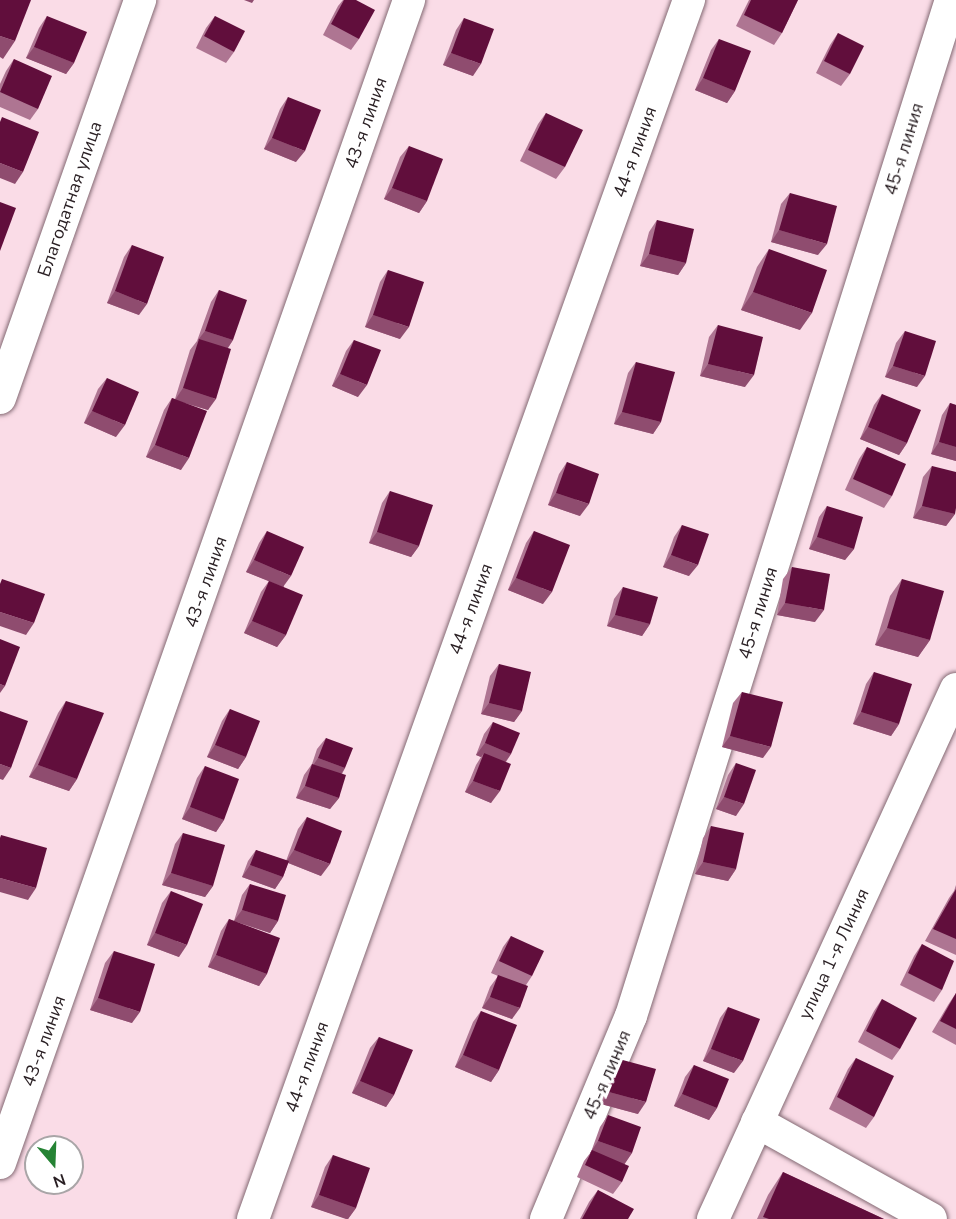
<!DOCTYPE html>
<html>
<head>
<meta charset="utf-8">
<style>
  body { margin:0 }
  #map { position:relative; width:956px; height:1219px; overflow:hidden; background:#fadce7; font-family:"Nunito Sans",sans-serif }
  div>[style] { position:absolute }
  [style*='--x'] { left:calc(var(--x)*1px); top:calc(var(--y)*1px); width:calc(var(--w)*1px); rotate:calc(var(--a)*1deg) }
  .roads { filter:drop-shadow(0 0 2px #836973) drop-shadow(0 0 2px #836973) }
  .minor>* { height:32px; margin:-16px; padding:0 16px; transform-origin:16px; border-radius:16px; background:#fff }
  .wall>* { inset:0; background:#ae7592 }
  .shaded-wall>* { inset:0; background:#8f4c6f }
  .building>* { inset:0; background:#610e3c }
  span { translate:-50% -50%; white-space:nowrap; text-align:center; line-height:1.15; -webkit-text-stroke:6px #fff; paint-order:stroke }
  .street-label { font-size:18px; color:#291f23 }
  .north { position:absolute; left:24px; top:1135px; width:60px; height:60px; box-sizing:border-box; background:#fff; border:2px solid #a9a5a7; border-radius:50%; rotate:161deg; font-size:16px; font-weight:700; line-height:24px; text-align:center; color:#291f23 }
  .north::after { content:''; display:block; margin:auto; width:21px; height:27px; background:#258334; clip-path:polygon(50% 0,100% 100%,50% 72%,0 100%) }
</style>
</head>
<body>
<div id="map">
  <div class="roads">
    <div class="minor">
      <div style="--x:0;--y:398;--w:422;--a:-70.6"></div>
      <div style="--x:757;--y:1122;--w:199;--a:29.1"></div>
      <div style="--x:0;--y:1163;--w:1233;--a:-70.62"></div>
      <div style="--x:253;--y:1219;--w:1295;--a:-70.32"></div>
      <div style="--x:546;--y:1219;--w:220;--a:-67.3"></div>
      <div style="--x:631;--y:1016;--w:1065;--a:-72.52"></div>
      <div style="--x:713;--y:1219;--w:583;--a:-65.37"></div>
    </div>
  </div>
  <div class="wall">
    <div style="clip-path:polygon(343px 0,356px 0,359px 39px,351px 50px,323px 35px,338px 6px)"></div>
    <div style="clip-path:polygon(749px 0,798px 0,782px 33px,774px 45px,736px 26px)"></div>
    <div style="clip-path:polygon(47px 16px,74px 63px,66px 74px,26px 58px,39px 28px)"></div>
    <div style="clip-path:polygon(215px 16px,234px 52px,226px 63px,196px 48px,206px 28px)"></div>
    <div style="clip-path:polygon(464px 18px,473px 76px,443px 65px,456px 30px)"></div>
    <div style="clip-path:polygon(838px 33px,850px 74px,841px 86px,816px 73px,830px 45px)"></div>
    <div style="clip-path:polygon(719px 39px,735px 91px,727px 103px,695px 90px,711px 50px)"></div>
    <div style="clip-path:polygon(14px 59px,38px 109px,30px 120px,0 107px,0 84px,6px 71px)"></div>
    <div style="clip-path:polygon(288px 97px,296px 162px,264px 149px,280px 109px)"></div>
    <div style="clip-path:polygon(546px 113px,565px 167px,556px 179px,520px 161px,538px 124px)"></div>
    <div style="clip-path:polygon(409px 146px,427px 201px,419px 213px,384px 199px,400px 157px)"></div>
    <div style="clip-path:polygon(790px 193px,818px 255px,771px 242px,781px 204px)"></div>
    <div style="clip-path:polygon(657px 220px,686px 263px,678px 275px,640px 266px,649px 232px)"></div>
    <div style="clip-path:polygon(132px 245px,139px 315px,107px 303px,124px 257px)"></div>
    <div style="clip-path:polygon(769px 249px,800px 330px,741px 310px,757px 267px)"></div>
    <div style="clip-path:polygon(388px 270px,400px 339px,365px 327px,380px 282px)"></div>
    <div style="clip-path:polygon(219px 290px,233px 340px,228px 348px,208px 410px,185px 403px,181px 470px,146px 457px,164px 410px,172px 398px,175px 399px,190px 350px,197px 341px,211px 302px)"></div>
    <div style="clip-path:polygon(718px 325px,745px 387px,700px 376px,709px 337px)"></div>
    <div style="clip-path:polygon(905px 331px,917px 387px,885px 377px,896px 343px)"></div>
    <div style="clip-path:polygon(354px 340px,358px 397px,332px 386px,346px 351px)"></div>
    <div style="clip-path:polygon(636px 362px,661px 422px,653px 434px,614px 424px,628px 373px)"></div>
    <div style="clip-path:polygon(107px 378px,116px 437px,84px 423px,98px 389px)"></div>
    <div style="clip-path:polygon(882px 394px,907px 443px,899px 455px,860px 439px,874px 405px)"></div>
    <div style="clip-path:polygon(950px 403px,956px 405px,956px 461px,931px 454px,942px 415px)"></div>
    <div style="clip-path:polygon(867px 447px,892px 496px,884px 508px,845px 490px,859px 459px)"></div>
    <div style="clip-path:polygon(567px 462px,580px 516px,548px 505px,559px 474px)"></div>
    <div style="clip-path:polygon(932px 466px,955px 514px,946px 526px,913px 518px,923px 477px)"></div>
    <div style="clip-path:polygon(390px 491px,419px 546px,411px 557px,369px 543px,382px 503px)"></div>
    <div style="clip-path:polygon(827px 506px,854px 549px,845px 560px,809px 549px,819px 517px)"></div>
    <div style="clip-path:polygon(682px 525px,689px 576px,663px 567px,674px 537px)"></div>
    <div style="clip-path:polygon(267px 531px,284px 587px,286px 635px,277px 647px,244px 633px,261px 592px,269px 581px,246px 572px,259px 543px)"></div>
    <div style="clip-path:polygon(534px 531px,543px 604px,508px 590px,526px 543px)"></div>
    <div style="clip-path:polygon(792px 567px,815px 622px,777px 615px,783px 579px)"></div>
    <div style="clip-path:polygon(902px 579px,930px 640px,918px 657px,875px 645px,890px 596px)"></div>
    <div style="clip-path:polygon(623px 587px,650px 624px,642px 636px,607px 626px,614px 599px)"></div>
    <div style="clip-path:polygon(499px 664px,522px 711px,514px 722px,481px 714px,490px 676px)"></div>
    <div style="clip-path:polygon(874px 672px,899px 724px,891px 736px,853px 724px,866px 684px)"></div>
    <div style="clip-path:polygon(742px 692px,763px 758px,722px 747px,733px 703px)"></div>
    <div style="clip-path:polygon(66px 701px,77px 779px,69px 791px,29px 777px,58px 713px)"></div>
    <div style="clip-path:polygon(230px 709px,246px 757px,238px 769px,207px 757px,222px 721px)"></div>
    <div style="clip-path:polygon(493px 722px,511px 754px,506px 762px,491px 803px,465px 792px,476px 765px,481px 757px,476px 755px,484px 734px)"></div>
    <div style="clip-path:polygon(326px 738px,345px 768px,342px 774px,339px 798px,330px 809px,296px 798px,304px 775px,312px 764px,317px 749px)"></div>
    <div style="clip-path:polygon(736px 763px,736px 816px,716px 809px,728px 775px)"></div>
    <div style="clip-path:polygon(205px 766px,224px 820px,216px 832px,182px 819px,197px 778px)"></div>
    <div style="clip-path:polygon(307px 817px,321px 876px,288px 863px,283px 877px,275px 889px,242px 877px,248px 861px,256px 850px,286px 861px,298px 829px)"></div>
    <div style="clip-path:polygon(711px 826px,736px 869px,728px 881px,695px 874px,703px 838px)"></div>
    <div style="clip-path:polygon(183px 833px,213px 886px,205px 897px,162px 885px,175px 844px)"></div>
    <div style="clip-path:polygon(250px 884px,278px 921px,270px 933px,237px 922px,267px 974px,259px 986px,208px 967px,221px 931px,229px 919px,234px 921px,242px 895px)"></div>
    <div style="clip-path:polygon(956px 885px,956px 955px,925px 941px,949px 898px,954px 891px)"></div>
    <div style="clip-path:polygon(171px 891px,179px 957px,147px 945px,162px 903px)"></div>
    <div style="clip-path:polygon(511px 936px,532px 976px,526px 985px,512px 1019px,482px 1008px,490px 987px,498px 976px,491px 973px,503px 947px)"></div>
    <div style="clip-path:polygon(922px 944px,942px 990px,934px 1002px,900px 985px,914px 956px)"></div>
    <div style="clip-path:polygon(114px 951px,132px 1023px,90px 1010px,105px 963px)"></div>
    <div style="clip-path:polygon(956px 993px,956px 1045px,932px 1032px,948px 1005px)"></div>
    <div style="clip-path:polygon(882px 999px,900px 1049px,892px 1060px,858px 1042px,874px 1011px)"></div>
    <div style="clip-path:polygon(728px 1007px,734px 1073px,703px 1061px,720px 1018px)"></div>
    <div style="clip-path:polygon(481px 1011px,499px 1070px,491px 1082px,455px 1067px,473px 1022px)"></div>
    <div style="clip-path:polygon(379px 1037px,394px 1095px,386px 1107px,352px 1093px,370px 1048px)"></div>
    <div style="clip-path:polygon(856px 1058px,874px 1117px,866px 1128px,829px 1109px,848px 1069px)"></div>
    <div style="clip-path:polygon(619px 1059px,638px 1114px,601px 1104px,611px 1071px)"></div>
    <div style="clip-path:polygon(694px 1065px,717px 1108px,709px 1120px,674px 1106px,685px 1077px)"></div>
    <div style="clip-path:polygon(608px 1115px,632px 1153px,624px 1164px,622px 1182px,613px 1194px,577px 1177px,584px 1161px,591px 1152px,600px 1127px)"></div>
    <div style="clip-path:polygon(333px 1155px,356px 1208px,348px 1219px,311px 1207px,325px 1167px)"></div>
    <div style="clip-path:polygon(783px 1172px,884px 1219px,757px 1219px,768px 1195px)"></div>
    <div style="clip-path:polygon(598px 1190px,628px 1219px,580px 1219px,589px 1202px)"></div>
  </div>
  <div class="shaded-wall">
    <div style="clip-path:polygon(244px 0,254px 0,252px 3px)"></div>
    <div style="clip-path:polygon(0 36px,15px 41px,3px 59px,0 57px)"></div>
    <div style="clip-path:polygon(34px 47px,74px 63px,66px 74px,26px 58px)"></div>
    <div style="clip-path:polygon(451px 53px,481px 64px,473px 76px,443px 65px)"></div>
    <div style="clip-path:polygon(703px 78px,735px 91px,727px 103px,695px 90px)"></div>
    <div style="clip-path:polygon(272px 138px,305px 151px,296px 162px,264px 149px)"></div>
    <div style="clip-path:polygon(0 163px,23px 172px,15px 184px,0 178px)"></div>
    <div style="clip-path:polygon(392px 188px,427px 201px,419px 213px,384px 199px)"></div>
    <div style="clip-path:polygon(779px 230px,827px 244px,818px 255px,771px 242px)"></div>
    <div style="clip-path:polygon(649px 254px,686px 263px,678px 275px,640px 266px)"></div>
    <div style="clip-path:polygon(115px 291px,147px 304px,139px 315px,107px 303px)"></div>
    <div style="clip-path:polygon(753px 292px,812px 313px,800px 330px,741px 310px)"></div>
    <div style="clip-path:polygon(373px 315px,409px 327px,400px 339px,365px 327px)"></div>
    <div style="clip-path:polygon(205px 331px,233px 340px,225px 352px,198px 340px)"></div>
    <div style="clip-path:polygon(708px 364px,754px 375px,745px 387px,700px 376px)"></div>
    <div style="clip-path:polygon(893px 366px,925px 376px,917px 387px,885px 377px)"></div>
    <div style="clip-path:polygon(340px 374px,367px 385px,358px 397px,332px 386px)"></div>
    <div style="clip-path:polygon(183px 388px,216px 399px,208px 410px,175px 400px)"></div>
    <div style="clip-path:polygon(92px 411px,125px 425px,116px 437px,84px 423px)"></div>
    <div style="clip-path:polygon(622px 412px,661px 422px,653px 434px,614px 424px)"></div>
    <div style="clip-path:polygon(868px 427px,907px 443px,899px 455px,860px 439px)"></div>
    <div style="clip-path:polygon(939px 442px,956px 447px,956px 461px,931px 454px)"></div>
    <div style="clip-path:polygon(155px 445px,189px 458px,181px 470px,146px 457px)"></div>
    <div style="clip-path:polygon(556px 493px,589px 504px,580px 516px,548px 505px)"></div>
    <div style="clip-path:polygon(922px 506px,955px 514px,946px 526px,913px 518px)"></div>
    <div style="clip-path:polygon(377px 532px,419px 546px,411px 557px,369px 543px)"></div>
    <div style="clip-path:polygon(817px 537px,854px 549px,845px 560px,809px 549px)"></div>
    <div style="clip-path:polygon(671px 555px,698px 565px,689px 576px,663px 567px)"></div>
    <div style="clip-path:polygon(254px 560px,291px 576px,283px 587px,246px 572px)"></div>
    <div style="clip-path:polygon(516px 578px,552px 592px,543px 604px,508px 590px)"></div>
    <div style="clip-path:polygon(785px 603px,824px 610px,815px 622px,777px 615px)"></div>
    <div style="clip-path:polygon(0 612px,34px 623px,26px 635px,0 626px)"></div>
    <div style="clip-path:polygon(615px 615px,650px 624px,642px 636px,607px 626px)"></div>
    <div style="clip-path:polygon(252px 621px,286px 635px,277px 647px,244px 633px)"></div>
    <div style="clip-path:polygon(887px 628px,930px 640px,918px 657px,875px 645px)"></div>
    <div style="clip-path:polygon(0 684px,5px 686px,0 693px)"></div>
    <div style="clip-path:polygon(489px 703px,522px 711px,514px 722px,481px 714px)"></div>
    <div style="clip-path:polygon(861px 712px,899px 724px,891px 736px,853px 724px)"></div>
    <div style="clip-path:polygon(730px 736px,771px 747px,763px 758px,722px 747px)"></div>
    <div style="clip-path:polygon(485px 743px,511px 754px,503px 765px,484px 753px,481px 757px,476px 755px)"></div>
    <div style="clip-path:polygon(215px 745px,246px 757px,238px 769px,207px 757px)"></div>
    <div style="clip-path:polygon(318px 758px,345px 768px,337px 780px,310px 770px)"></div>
    <div style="clip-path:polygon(0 764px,11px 768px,3px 780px,0 779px)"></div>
    <div style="clip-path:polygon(38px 765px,77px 779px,69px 791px,29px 777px)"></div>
    <div style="clip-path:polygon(473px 781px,500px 791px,491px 803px,465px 792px)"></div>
    <div style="clip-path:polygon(305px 786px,339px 798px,330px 809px,296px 798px)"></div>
    <div style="clip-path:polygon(724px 797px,744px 804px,736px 816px,716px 809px)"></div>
    <div style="clip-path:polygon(190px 807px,224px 820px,216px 832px,182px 819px)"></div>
    <div style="clip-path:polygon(294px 850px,330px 864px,321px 876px,286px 862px)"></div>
    <div style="clip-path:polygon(703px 862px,736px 869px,728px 881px,695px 874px)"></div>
    <div style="clip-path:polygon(250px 865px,283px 877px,275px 889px,242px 877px)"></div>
    <div style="clip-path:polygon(171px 873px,213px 886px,205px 897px,162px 885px)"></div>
    <div style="clip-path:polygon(0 878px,36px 888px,28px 900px,0 892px)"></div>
    <div style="clip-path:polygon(242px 910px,278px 921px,270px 933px,234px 921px)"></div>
    <div style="clip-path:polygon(155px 933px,187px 945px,179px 957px,147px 945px)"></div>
    <div style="clip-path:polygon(216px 955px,267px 974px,259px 986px,208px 967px)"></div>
    <div style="clip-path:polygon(490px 997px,520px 1008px,512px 1019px,482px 1008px)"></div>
    <div style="clip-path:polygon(98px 998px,140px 1012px,132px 1023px,90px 1010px)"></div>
    <div style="clip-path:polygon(711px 1049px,743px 1061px,734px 1073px,703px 1061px)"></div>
    <div style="clip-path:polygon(463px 1055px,499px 1070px,491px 1082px,455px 1067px)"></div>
    <div style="clip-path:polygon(360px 1081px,394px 1095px,386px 1107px,352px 1093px)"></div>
    <div style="clip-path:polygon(609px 1092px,646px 1102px,638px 1114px,601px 1104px)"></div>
    <div style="clip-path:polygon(682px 1094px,717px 1108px,709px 1120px,674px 1106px)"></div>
    <div style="clip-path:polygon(598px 1141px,632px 1153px,624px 1165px,590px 1153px)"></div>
    <div style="clip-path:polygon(319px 1195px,356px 1208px,348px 1219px,346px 1219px,311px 1207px)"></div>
  </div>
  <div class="building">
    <div style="clip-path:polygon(0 0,31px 0,15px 41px,0 36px)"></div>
    <div style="clip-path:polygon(344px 0,356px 0,375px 10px,359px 39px,331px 24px)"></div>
    <div style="clip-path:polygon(751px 0,798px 0,782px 33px,744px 15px)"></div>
    <div style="clip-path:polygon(47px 16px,87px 32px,74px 63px,34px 47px)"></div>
    <div style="clip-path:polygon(215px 16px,245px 31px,234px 52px,204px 36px)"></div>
    <div style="clip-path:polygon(464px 18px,494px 29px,481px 64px,451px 53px)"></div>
    <div style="clip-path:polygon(838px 33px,864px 46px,850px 74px,824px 61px)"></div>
    <div style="clip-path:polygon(719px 39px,751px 51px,735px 91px,703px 78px)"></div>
    <div style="clip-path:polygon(14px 59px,52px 76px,38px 109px,0 92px)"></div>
    <div style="clip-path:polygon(288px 97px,321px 110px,305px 151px,272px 138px)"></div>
    <div style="clip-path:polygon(546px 113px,583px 130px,565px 167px,528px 150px)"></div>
    <div style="clip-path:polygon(2px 117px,39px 132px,23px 172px,0 163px,0 122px)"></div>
    <div style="clip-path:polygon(409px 146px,443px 159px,427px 201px,392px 188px)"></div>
    <div style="clip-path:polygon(790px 193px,837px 206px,827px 244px,779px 230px)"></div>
    <div style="clip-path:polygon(0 202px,16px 208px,0 251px)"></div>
    <div style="clip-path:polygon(657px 220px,694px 229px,686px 263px,649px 254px)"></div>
    <div style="clip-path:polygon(132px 245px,164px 257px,147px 304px,115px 291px)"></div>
    <div style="clip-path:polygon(769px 249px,827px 270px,812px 313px,753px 292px)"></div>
    <div style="clip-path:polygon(388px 270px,424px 282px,409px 327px,373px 315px)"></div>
    <div style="clip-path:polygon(219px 290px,247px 300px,233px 340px,205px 331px)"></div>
    <div style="clip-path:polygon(718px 325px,763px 337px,754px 375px,708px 364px)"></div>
    <div style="clip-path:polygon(905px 331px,936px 341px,925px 376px,893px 366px)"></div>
    <div style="clip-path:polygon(199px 339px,231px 349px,216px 399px,183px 388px)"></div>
    <div style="clip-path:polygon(354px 340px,381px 350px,367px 385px,340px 374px)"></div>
    <div style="clip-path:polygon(636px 362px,675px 372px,661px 422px,622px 412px)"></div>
    <div style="clip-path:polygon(107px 378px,139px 392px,125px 425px,92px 411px)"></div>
    <div style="clip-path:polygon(882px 394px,921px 410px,907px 443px,868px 427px)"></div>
    <div style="clip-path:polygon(172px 398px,207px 411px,189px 458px,155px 445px)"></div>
    <div style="clip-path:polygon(950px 403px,956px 405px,956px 447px,939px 442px)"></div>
    <div style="clip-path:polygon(867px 447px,906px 464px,892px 496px,853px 479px)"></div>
    <div style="clip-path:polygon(567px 462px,599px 474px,589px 504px,556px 493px)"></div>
    <div style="clip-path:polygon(932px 466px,956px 472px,956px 508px,955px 514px,922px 506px)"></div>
    <div style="clip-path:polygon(390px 491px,433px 505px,419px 546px,377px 532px)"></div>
    <div style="clip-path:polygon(827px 506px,863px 517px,854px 549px,817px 537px)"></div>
    <div style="clip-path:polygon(682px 525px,709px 534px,698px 565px,671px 555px)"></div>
    <div style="clip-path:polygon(267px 531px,304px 547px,291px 576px,254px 560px)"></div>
    <div style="clip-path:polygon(534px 531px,570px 545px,552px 592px,516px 578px)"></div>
    <div style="clip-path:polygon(792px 567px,830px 574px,824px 610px,785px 603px)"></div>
    <div style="clip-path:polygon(2px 579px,45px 594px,34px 623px,0 612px,0 584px)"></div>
    <div style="clip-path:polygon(902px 579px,944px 591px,930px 640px,887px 628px)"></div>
    <div style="clip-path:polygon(269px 581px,303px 595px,286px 635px,252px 621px)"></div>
    <div style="clip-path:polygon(623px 587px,658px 597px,650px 624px,615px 615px)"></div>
    <div style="clip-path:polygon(0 639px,20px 647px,5px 686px,0 684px)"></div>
    <div style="clip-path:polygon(499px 664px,531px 672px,522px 711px,489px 703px)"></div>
    <div style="clip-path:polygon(874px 672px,912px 684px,899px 724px,861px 712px)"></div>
    <div style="clip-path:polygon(742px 692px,783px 702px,771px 747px,730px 736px)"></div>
    <div style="clip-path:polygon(66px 701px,104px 713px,77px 779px,38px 765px)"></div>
    <div style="clip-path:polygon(230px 709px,260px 721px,246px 757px,215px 745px)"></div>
    <div style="clip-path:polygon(0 711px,28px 721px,11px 768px,0 764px)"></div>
    <div style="clip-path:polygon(493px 722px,520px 733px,511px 754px,485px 743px)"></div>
    <div style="clip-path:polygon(326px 738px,353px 748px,345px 768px,318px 758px)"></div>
    <div style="clip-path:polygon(484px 753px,511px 764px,500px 791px,473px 781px)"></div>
    <div style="clip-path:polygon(736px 763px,756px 770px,744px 804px,724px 797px)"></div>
    <div style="clip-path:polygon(312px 764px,346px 775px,339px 798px,305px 786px)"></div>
    <div style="clip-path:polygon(205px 766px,239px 779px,224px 820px,190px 807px)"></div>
    <div style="clip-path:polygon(307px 817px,342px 831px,330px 864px,294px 850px)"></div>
    <div style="clip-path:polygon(711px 826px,744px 833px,736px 869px,703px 862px)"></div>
    <div style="clip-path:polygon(183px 833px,225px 845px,213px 886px,171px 873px)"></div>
    <div style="clip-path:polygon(1px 835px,47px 848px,36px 888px,0 878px,0 838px)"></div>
    <div style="clip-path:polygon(256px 850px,289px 861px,283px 877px,250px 865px)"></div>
    <div style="clip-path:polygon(250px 884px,286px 895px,278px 921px,242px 910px)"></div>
    <div style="clip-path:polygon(956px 889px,956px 939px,933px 929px)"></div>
    <div style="clip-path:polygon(171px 891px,203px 904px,187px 945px,155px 933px)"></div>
    <div style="clip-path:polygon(229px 919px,280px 938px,267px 974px,216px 955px)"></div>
    <div style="clip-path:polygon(511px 936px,544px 951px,532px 976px,499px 961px)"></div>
    <div style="clip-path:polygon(922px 944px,954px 961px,942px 990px,908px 973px)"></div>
    <div style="clip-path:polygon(114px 951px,155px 964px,140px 1012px,98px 998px)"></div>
    <div style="clip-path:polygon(498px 975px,528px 986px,520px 1008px,490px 997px)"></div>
    <div style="clip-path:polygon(956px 993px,956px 1029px,940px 1021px)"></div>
    <div style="clip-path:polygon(882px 999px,917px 1018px,900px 1049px,866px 1031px)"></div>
    <div style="clip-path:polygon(728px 1007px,760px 1019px,743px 1061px,711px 1049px)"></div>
    <div style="clip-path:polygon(481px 1011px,517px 1025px,499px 1070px,463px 1055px)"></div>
    <div style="clip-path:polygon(379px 1037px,413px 1050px,394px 1095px,360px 1081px)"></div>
    <div style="clip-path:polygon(856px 1058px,894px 1076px,874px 1117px,837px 1097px)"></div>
    <div style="clip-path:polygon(619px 1059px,656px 1069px,646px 1102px,609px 1092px)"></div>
    <div style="clip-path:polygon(694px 1065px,729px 1079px,717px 1108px,682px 1094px)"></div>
    <div style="clip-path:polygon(608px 1115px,641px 1127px,632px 1153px,598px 1141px)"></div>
    <div style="clip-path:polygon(592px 1150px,629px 1166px,622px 1182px,585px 1165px)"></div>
    <div style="clip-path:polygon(333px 1155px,370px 1168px,356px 1208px,319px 1195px)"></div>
    <div style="clip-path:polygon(783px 1172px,884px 1219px,769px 1219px,763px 1217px)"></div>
    <div style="clip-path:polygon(598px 1190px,634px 1209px,628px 1219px,582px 1219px)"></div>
  </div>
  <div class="street-label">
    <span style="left:366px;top:123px;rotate:-71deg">43-я линия</span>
    <span style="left:904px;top:149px;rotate:-73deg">45-я линия</span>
    <span style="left:635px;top:152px;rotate:-70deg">44-я линия</span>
    <span style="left:70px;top:199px;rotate:-71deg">Благодатная улица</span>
    <span style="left:206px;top:582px;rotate:-71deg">43-я линия</span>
    <span style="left:471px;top:609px;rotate:-70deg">44-я линия</span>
    <span style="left:758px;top:613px;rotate:-73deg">45-я линия</span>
    <span style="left:834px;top:954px;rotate:-65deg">улица 1-я Линия</span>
    <span style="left:44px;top:1041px;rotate:-70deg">43-я линия</span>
    <span style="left:307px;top:1067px;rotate:-70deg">44-я линия</span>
    <span style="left:607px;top:1075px;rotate:-67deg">45-я линия</span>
  </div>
  <div class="north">N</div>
</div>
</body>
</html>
